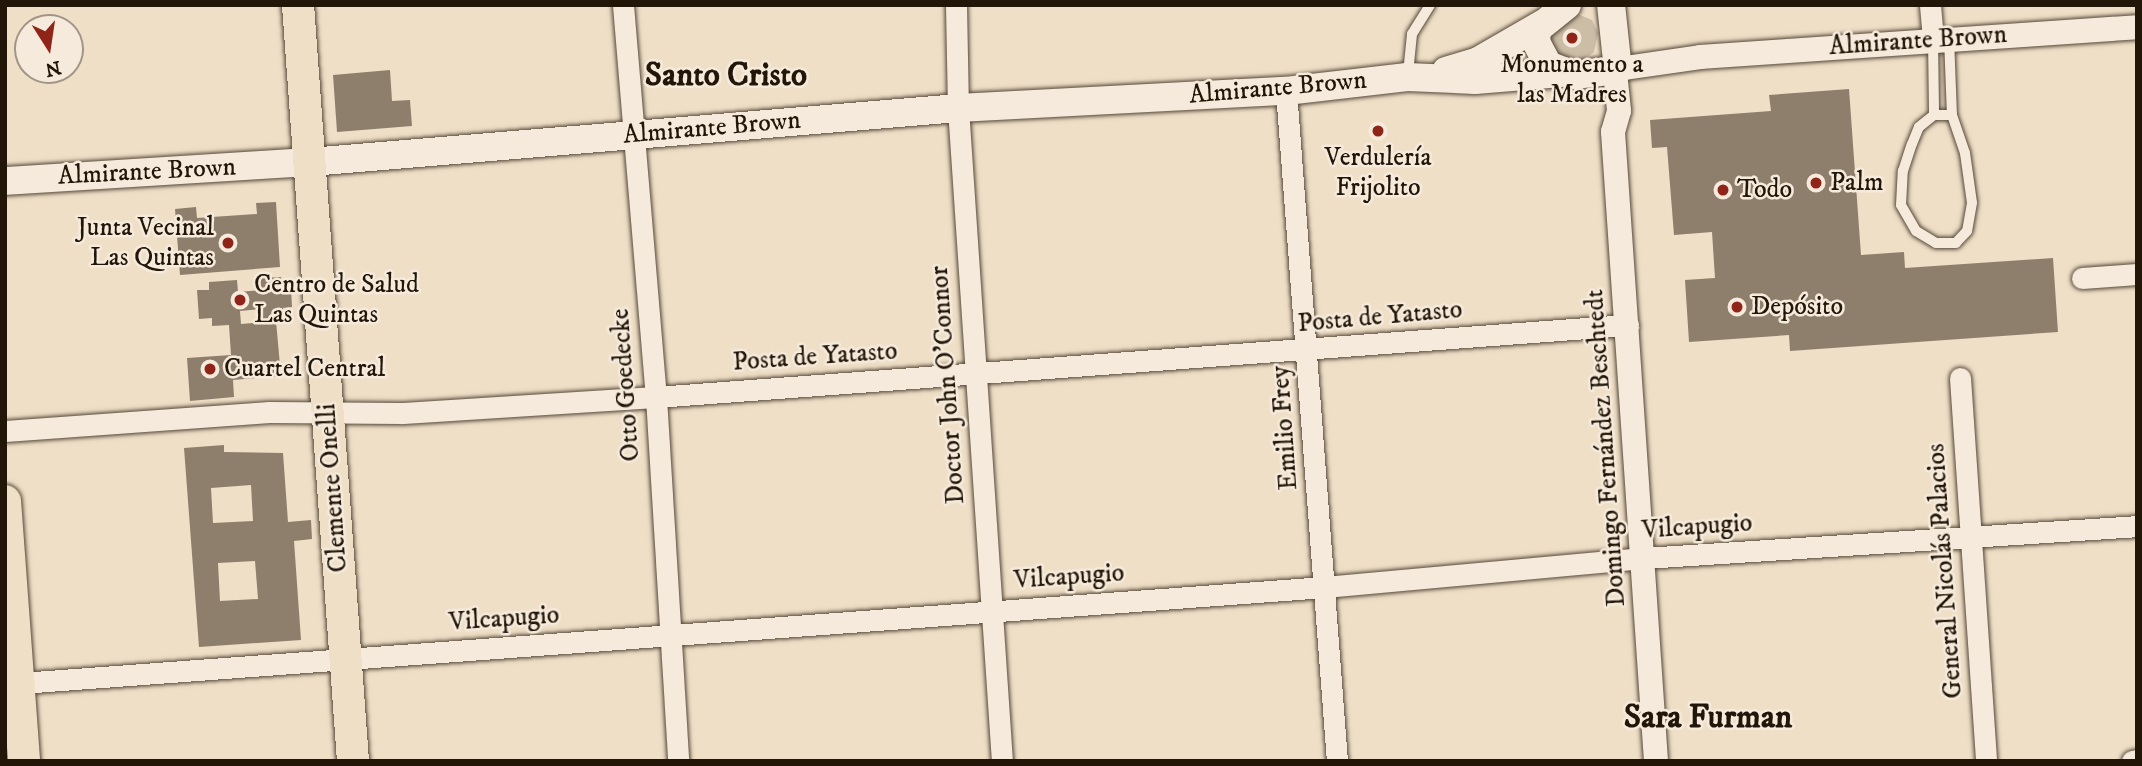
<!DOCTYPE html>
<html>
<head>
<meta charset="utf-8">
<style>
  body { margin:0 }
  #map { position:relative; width:2142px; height:766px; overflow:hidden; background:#efdfc7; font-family:"IM FELL DW Pica",serif }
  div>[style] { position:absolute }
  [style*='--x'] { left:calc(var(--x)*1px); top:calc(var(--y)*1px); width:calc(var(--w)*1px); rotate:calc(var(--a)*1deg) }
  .green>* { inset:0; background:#ccbda7 }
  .building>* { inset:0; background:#8d7f6c }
  .roads { filter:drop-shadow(0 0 2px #554838) drop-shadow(0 0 2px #554838) }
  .service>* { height:10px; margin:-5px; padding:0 5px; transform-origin:5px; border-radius:5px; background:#f5eadb }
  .minor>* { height:21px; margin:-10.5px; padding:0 10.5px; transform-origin:10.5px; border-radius:10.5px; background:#f5eadb }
  .tertiary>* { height:24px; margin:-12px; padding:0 12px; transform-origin:12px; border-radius:12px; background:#f5eadb }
  .secondary>* { height:28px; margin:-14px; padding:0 14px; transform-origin:14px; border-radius:14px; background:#f5eadb }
  .primary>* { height:32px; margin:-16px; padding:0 16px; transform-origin:16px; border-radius:16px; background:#efdfc7 }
  .dots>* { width:19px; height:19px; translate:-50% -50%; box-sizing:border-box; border:4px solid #f5eadb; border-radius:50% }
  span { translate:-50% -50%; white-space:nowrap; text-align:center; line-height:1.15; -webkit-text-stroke:5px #f5eadb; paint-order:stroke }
  .street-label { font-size:26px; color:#221609 }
  .poi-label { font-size:26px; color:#221609 }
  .left { translate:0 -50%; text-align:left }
  .right { translate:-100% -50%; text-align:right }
  .district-label { font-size:33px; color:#221609; font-weight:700 }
  .frame { position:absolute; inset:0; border:7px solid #221609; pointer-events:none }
  .north { position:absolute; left:14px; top:14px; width:70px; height:70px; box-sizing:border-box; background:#f5eadb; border:2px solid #a19587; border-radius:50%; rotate:168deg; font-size:19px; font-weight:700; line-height:28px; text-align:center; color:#221609 }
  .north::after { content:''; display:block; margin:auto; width:24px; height:32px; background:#8f2418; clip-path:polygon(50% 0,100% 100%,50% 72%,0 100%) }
</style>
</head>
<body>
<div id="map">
  <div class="green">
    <div style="clip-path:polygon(1575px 13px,1592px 20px,1598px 33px,1594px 52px,1580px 63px,1548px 50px,1550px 27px)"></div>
  </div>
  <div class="building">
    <div style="clip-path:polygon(390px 70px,392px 101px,410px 100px,412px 126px,337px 132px,333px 75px)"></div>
    <div style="clip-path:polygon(1849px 89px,1861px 255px,1904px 252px,1905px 268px,2053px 258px,2058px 332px,1790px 351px,1789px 335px,1689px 342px,1685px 280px,1715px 278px,1712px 232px,1674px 235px,1667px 147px,1652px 148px,1650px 120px,1771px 111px,1769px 95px)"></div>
    <div style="clip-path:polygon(276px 202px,280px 267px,180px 275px,175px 209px,196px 207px,197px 218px,257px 214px,256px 203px)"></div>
    <div style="clip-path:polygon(evenodd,281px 277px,282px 289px,291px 288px,292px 307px,283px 308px,284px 320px,276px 321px,281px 376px,233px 380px,234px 397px,190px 401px,187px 358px,231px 355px,229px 325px,212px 326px,212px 318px,199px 319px,197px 290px,209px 290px,209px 282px,237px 280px,238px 292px,261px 290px,260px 278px,281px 277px,263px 309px,263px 322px,241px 324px,240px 311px,263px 309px)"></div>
    <div style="clip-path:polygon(evenodd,224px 445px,224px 452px,283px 453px,288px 522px,311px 520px,312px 539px,294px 541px,301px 640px,199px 647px,184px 448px,224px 445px,251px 485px,253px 521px,213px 523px,211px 488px,251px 485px,224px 445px,255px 561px,258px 599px,220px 601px,218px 563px,255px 561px)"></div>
  </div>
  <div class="roads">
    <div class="service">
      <div style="--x:1949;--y:38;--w:77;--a:87.8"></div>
      <div style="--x:1933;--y:39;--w:76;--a:89.2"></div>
      <div style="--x:1408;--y:74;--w:40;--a:-84.3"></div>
      <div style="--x:1412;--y:34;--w:34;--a:-58"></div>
      <div style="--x:1934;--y:115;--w:18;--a:0"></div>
      <div style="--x:1952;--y:115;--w:40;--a:71.1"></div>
      <div style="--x:1965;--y:153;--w:50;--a:82"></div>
      <div style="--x:1972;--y:203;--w:28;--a:100"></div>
      <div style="--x:1967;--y:231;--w:16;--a:133"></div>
      <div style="--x:1956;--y:243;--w:20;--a:180"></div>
      <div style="--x:1936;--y:243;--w:23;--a:-149"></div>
      <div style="--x:1916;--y:231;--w:30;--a:-120"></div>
      <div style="--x:1901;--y:205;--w:34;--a:-87"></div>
      <div style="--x:1903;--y:171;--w:28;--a:-72"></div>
      <div style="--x:1912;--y:144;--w:18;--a:-68"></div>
      <div style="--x:1919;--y:127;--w:19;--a:-39"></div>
    </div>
    <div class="minor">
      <div style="--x:623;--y:5;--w:393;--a:85.2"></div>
      <div style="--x:656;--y:397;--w:365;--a:86.5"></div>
      <div style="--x:956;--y:5;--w:103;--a:88.9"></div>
      <div style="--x:958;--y:108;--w:654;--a:86.15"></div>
      <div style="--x:1930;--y:5;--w:34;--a:85"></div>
      <div style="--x:1286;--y:91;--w:672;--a:85.65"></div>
      <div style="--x:2082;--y:278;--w:55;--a:-4.2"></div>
      <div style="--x:1960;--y:378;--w:384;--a:86.1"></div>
      <div style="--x:5;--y:431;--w:265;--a:-4.1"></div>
      <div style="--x:269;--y:412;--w:133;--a:0.4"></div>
      <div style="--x:402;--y:413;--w:255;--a:-3.6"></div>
      <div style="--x:656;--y:397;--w:975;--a:-4.24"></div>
      <div style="--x:7;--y:684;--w:1321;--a:-4.21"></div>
      <div style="--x:1324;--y:587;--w:321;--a:-5.2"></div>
      <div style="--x:1644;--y:558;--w:494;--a:-3.7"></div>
      <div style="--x:2132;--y:761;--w:5;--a:-11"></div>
    </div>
    <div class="tertiary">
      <div style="--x:1618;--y:69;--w:83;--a:-8.3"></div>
      <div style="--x:1700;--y:57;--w:438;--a:-3.9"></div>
      <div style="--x:1615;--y:72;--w:39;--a:84"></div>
      <div style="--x:1619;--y:111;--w:22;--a:106"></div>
      <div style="--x:1613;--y:132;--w:630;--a:86.09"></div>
    </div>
    <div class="secondary">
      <div style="--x:1567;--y:5;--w:38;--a:141"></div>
      <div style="--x:1537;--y:29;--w:13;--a:94"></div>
      <div style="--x:1536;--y:42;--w:26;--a:62"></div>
      <div style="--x:1548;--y:65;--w:28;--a:21"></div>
      <div style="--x:1574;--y:75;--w:44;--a:-6.5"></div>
      <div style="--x:1618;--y:70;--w:65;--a:-96.1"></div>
      <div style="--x:1446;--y:71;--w:34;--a:-17"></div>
      <div style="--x:1478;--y:61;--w:74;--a:-30"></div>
      <div style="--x:5;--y:181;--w:306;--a:-3.6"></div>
      <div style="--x:310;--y:162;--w:650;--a:-4.76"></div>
      <div style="--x:958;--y:108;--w:328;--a:-3"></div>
      <div style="--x:1286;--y:91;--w:122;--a:-6.6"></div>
      <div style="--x:1407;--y:77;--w:68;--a:2.5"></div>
      <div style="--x:1475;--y:80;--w:86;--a:-4.7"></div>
    </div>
    <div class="primary">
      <div style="--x:298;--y:5;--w:758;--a:85.84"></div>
      <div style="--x:5;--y:501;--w:261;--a:85.8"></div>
    </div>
  </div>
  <div class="dots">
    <div style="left:1572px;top:38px;background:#8f2418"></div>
    <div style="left:1378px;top:131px;background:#8f2418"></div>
    <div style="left:1816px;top:183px;background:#8f2418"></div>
    <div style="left:1723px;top:190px;background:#8f2418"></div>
    <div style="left:228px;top:243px;background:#8f2418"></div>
    <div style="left:240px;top:300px;background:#8f2418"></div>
    <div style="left:1737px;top:307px;background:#8f2418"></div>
    <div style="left:210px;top:369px;background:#8f2418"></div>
  </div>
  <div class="street-label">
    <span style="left:1918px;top:41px;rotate:-4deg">Almirante Brown</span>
    <span style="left:1278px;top:88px;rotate:-5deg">Almirante Brown</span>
    <span style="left:712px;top:128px;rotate:-5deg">Almirante Brown</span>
    <span style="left:147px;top:172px;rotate:-3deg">Almirante Brown</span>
    <span style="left:1380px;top:317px;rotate:-5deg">Posta de Yatasto</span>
    <span style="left:815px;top:357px;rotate:-4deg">Posta de Yatasto</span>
    <span style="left:626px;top:385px;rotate:-94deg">Otto Goedecke</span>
    <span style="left:948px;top:385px;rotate:-94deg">Doctor John O'Connor</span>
    <span style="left:1285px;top:428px;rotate:-94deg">Emilio Frey</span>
    <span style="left:1606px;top:448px;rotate:-94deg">Domingo Fernández Beschtedt</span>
    <span style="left:333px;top:488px;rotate:-94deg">Clemente Onelli</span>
    <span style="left:1697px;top:527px;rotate:-4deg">Vilcapugio</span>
    <span style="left:1945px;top:571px;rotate:-94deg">General Nicolás Palacios</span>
    <span style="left:1069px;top:577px;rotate:-4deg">Vilcapugio</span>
    <span style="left:504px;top:619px;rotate:-4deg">Vilcapugio</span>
  </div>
  <div class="poi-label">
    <span style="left:1572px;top:80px">Monumento a<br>las Madres</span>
    <span style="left:1378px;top:173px">Verdulería<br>Frijolito</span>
    <span class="left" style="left:1830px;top:183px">Palm</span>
    <span class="left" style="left:1737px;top:190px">Todo</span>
    <span class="right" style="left:214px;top:243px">Junta Vecinal<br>Las Quintas</span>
    <span class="left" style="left:254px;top:300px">Centro de Salud<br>Las Quintas</span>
    <span class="left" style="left:1751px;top:307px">Depósito</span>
    <span class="left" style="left:224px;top:369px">Cuartel Central</span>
  </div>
  <div class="district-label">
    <span style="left:726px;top:76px">Santo Cristo</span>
    <span style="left:1708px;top:718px">Sara Furman</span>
  </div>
  <div class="frame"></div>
  <div class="north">N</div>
</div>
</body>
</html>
